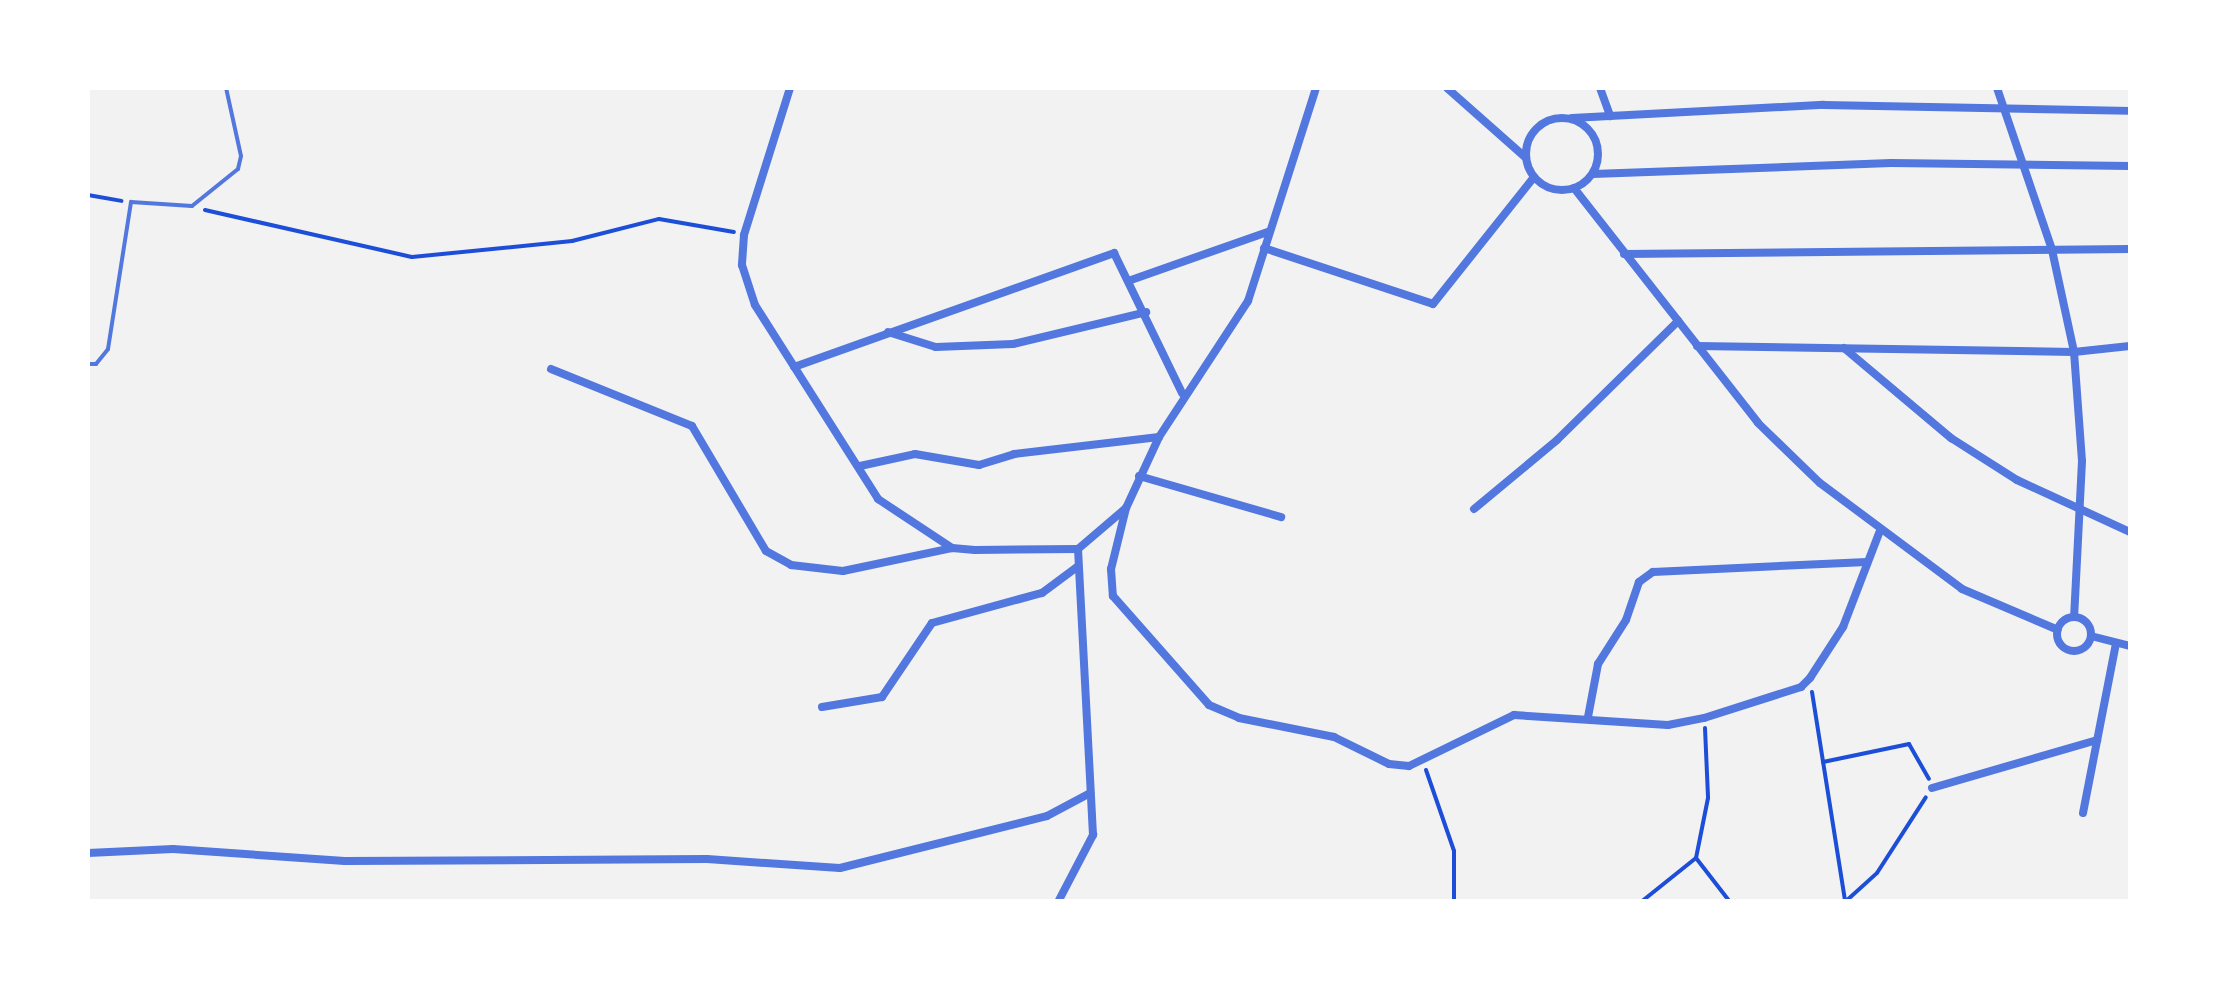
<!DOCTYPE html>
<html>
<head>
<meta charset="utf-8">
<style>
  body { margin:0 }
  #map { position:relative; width:2218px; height:989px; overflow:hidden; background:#f2f2f2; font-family:Rubik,sans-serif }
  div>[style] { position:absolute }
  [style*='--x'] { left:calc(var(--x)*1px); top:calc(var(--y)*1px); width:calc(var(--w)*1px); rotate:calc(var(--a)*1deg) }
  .path>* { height:4px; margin:-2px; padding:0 2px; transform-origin:2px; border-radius:2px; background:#1d4ed8 }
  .service>* { height:4px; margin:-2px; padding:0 2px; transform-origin:2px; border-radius:2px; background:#5277de }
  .minor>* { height:8px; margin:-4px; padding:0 4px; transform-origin:4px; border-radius:4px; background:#5277de }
  .minor>.ring { margin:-4px; padding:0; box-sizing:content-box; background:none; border:8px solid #5277de; border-radius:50% }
  span { translate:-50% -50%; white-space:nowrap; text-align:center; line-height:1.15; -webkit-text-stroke:8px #fff; paint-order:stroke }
  .frame { position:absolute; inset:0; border:90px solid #fff; pointer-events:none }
</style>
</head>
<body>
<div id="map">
  <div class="path">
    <div style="--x:88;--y:195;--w:34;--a:10"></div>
    <div style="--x:205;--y:210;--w:212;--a:12.8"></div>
    <div style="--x:412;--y:257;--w:161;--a:-5.7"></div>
    <div style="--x:572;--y:241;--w:90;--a:-14.2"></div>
    <div style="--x:659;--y:219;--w:76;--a:9.8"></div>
    <div style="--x:1812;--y:692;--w:211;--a:81"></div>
    <div style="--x:1705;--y:728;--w:70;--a:87.5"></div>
    <div style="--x:1708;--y:798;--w:61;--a:101.3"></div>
    <div style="--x:1696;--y:858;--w:56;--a:52.3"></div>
    <div style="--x:1823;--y:762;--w:88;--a:-11.8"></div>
    <div style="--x:1909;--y:744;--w:40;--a:60.3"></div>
    <div style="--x:1426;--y:770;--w:86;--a:70.9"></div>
    <div style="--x:1454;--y:851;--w:51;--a:90"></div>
    <div style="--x:1641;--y:902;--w:70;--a:-38.7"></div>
    <div style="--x:1845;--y:902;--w:43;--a:-42.2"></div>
    <div style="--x:1877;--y:873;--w:90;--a:-57.2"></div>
  </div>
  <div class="service">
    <div style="--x:88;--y:364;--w:8;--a:0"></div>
    <div style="--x:96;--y:364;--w:19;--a:-51"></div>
    <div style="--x:108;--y:349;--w:149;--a:-81.1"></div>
    <div style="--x:131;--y:202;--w:61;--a:3.8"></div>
    <div style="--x:192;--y:206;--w:59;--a:-38.8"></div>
    <div style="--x:238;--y:169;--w:13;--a:-77"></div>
    <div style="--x:241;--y:156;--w:70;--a:-102.4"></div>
  </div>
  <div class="minor">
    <div style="--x:790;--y:88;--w:154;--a:107.4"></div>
    <div style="--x:744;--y:235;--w:30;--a:94"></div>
    <div style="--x:742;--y:265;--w:42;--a:72"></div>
    <div style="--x:755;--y:305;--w:230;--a:57.6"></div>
    <div style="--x:878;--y:499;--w:89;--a:33.5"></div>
    <div style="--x:952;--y:548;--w:23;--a:5"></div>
    <div style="--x:975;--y:550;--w:103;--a:-0.6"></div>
    <div style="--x:1078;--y:549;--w:63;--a:-40.5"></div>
    <div style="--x:1316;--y:88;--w:224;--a:107.7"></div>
    <div style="--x:1248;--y:301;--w:163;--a:123.2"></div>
    <div style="--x:1159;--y:437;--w:78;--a:114.9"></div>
    <div style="--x:1126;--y:508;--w:63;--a:103.8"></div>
    <div style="--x:1111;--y:569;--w:27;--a:86"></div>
    <div style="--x:1113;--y:596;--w:145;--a:48.6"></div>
    <div style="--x:1209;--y:705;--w:33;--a:23"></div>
    <div style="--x:1239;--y:718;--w:97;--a:11.3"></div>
    <div style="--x:1334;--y:737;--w:61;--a:26.1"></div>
    <div style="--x:1389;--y:764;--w:20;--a:6"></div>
    <div style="--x:1409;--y:766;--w:117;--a:-25.9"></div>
    <div style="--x:1514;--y:715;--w:154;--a:3.7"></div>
    <div style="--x:1668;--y:725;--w:37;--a:-11"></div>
    <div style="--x:1704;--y:718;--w:102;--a:-17.7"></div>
    <div style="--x:1801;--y:687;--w:13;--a:-45"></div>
    <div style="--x:1810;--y:678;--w:61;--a:-57.1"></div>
    <div style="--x:1843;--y:627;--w:101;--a:-69"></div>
    <div style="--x:1447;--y:88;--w:104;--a:41.5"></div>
    <div style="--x:1600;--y:88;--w:30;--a:70"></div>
    <div style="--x:1997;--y:88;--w:171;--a:71.2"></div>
    <div style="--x:2052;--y:250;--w:104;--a:77.8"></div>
    <div style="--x:2074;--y:352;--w:109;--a:85.8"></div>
    <div style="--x:2082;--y:461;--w:156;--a:92.9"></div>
    <div class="ring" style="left:1526px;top:118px;width:64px;height:64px"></div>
    <div style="--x:1572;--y:118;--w:252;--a:-3"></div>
    <div style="--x:1824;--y:105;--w:306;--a:1.1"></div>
    <div style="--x:1593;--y:174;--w:298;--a:-2.1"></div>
    <div style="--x:1891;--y:163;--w:239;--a:0.7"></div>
    <div style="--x:1574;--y:188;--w:298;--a:51.9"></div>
    <div style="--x:1758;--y:423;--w:86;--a:44.1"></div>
    <div style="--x:1820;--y:483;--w:177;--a:36.7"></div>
    <div style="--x:1962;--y:589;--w:104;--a:23.1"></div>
    <div style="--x:1264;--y:248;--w:178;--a:18.3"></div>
    <div style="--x:1433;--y:304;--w:162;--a:-51.5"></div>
    <div style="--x:1624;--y:254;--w:506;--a:-0.57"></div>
    <div style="--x:1131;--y:280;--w:144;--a:-19.4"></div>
    <div style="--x:888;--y:332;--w:50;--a:17.4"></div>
    <div style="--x:936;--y:347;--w:77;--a:-2.2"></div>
    <div style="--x:1013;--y:344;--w:137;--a:-13.5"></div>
    <div style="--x:1697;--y:346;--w:377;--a:0.9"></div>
    <div style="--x:2074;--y:352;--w:56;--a:-6.1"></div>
    <div style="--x:1844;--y:348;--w:140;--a:40.1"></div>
    <div style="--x:1951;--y:438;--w:78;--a:32.5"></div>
    <div style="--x:2017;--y:480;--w:124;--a:24.7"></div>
    <div style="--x:794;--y:367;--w:340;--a:-19.6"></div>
    <div style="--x:1114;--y:253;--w:156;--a:64.1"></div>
    <div style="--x:551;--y:369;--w:152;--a:22"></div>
    <div style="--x:692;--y:426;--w:145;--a:59.4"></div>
    <div style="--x:766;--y:551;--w:29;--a:29"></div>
    <div style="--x:791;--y:565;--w:52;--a:6.6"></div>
    <div style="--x:843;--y:571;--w:111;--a:-11.9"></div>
    <div style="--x:860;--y:466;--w:56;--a:-12.3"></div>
    <div style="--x:915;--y:454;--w:65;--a:9.8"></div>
    <div style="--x:979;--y:465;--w:37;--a:-17"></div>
    <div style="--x:1014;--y:454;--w:146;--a:-6.7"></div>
    <div style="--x:1139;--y:476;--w:148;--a:16.1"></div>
    <div style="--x:1474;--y:509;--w:108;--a:-39.7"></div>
    <div style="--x:1557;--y:440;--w:170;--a:-44.5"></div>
    <div class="ring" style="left:2057px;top:617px;width:26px;height:26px"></div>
    <div style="--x:2091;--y:636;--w:40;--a:14.4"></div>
    <div style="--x:822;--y:707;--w:61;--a:-9.5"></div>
    <div style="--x:882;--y:697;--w:89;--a:-56"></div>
    <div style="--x:932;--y:623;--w:114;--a:-15.3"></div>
    <div style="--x:1042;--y:593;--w:44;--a:-36.6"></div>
    <div style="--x:1588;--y:717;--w:54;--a:-79.3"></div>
    <div style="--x:1598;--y:664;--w:52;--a:-57.5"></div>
    <div style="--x:1626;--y:620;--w:40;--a:-71.1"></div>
    <div style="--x:1639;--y:582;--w:17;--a:-36"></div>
    <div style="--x:1653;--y:572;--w:214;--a:-2.7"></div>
    <div style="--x:1932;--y:788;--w:172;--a:-16.2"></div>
    <div style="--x:2083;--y:813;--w:173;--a:-79"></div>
    <div style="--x:88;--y:853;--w:85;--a:-2.7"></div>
    <div style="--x:173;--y:849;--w:172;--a:4"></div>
    <div style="--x:345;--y:861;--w:362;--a:-0.3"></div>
    <div style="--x:707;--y:859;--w:133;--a:3.9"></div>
    <div style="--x:840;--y:868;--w:213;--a:-14.1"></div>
    <div style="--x:1047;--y:816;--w:49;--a:-28.1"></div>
    <div style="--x:1058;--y:902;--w:76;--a:-62.4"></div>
    <div style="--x:1093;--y:835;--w:286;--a:-93"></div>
  </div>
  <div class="frame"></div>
</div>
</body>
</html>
